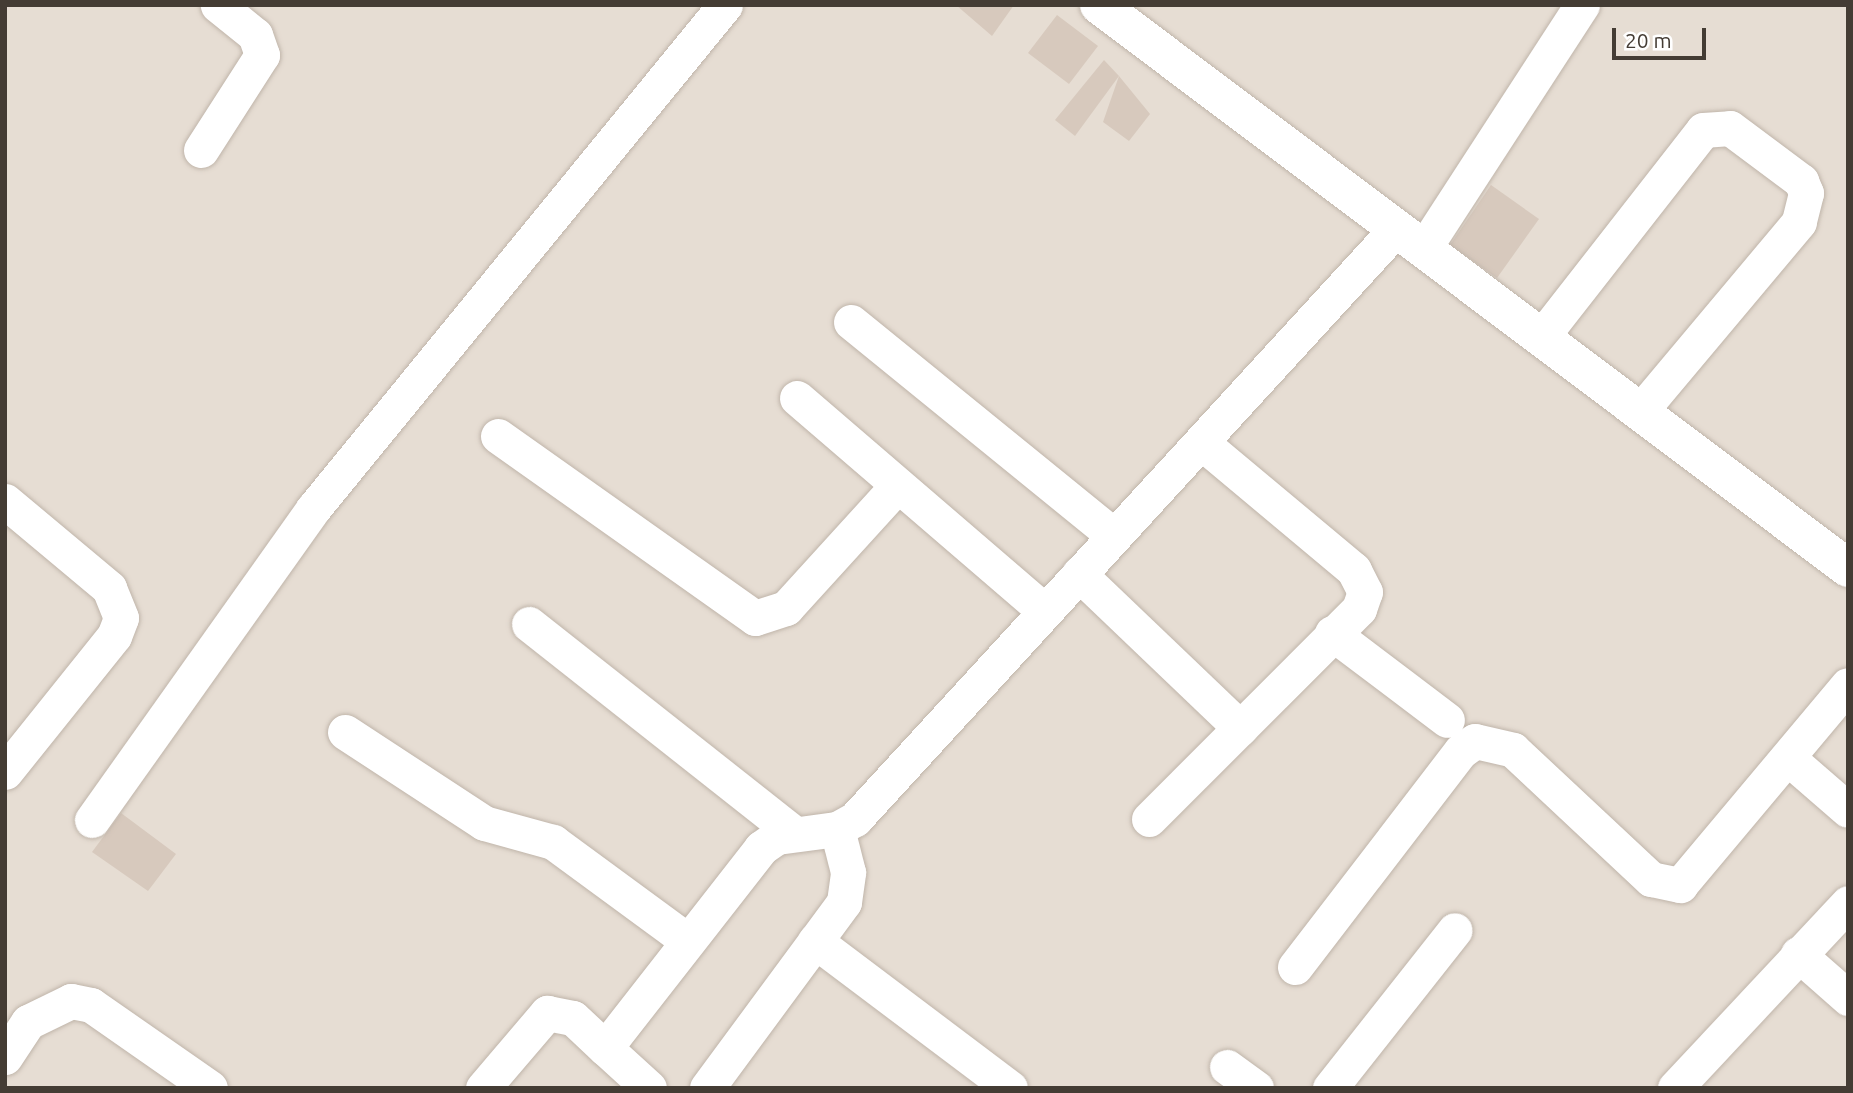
<!DOCTYPE html>
<html>
<head>
<meta charset="utf-8">
<style>
  body { margin:0 }
  #map { position:relative; width:1853px; height:1093px; overflow:hidden; background:#f2ece5; font-family:Ubuntu,sans-serif }
  div>[style] { position:absolute }
  [style*='--x'] { left:calc(var(--x)*1px); top:calc(var(--y)*1px); width:calc(var(--w)*1px); rotate:calc(var(--a)*1deg) }
  .residential>* { inset:0; background:#e6ddd3 }
  .building>* { inset:0; background:#d7c9bd }
  .roads { filter:drop-shadow(0 0 2px #c0b5aa) drop-shadow(0 0 2px #c0b5aa) }
  .minor>* { height:35px; margin:-17.5px; padding:0 17.5px; transform-origin:17.5px; border-radius:17.5px; background:#fff }
  .tertiary>* { height:38px; margin:-19px; padding:0 19px; transform-origin:19px; border-radius:19px; background:#fff }
  span { translate:-50% -50%; white-space:nowrap; text-align:center; line-height:1.15; -webkit-text-stroke:5px #fff; paint-order:stroke }
  .frame { position:absolute; inset:0; border:7px solid #443c34; pointer-events:none }
  .scale { position:absolute; left:1612px; top:28px; width:94px; height:32px; box-sizing:border-box; border:4px solid #443c34; border-top:0; padding-left:9px; font-size:21px; line-height:24px; white-space:nowrap; color:#443c34; -webkit-text-stroke:5px #fff; paint-order:stroke }
</style>
</head>
<body>
<div id="map">
  <div class="residential">
    <div style="clip-path:polygon(5px 5px,1848px 5px,1848px 1088px,5px 1088px)"></div>
  </div>
  <div class="building">
    <div style="clip-path:polygon(956px 5px,1014px 5px,992px 36px)"></div>
    <div style="clip-path:polygon(1057px 15px,1098px 46px,1069px 84px,1028px 53px)"></div>
    <div style="clip-path:polygon(1104px 60px,1119px 76px,1075px 136px,1055px 120px)"></div>
    <div style="clip-path:polygon(1119px 76px,1150px 114px,1129px 141px,1103px 122px)"></div>
    <div style="clip-path:polygon(1491px 185px,1539px 219px,1497px 278px,1450px 245px)"></div>
    <div style="clip-path:polygon(121px 813px,176px 854px,148px 891px,92px 852px)"></div>
  </div>
  <div class="roads">
    <div class="minor">
      <div style="--x:201;--y:150;--w:113;--a:-57.3"></div>
      <div style="--x:262;--y:55;--w:21;--a:-109"></div>
      <div style="--x:255;--y:35;--w:48;--a:-141"></div>
      <div style="--x:1424;--y:248;--w:290;--a:-57"></div>
      <div style="--x:851;--y:322;--w:339;--a:39.1"></div>
      <div style="--x:1543;--y:335;--w:260;--a:-52"></div>
      <div style="--x:1703;--y:130;--w:27;--a:-4"></div>
      <div style="--x:1730;--y:128;--w:89;--a:36.7"></div>
      <div style="--x:1801;--y:181;--w:13;--a:67"></div>
      <div style="--x:1806;--y:193;--w:30;--a:104"></div>
      <div style="--x:1799;--y:222;--w:246;--a:130"></div>
      <div style="--x:797;--y:398;--w:327;--a:40.7"></div>
      <div style="--x:498;--y:436;--w:315;--a:35.3"></div>
      <div style="--x:755;--y:618;--w:33;--a:-18"></div>
      <div style="--x:786;--y:608;--w:166;--a:-47.7"></div>
      <div style="--x:5;--y:501;--w:136;--a:39.9"></div>
      <div style="--x:109;--y:588;--w:32;--a:68"></div>
      <div style="--x:121;--y:618;--w:19;--a:111"></div>
      <div style="--x:114;--y:636;--w:174;--a:128.7"></div>
      <div style="--x:1079;--y:574;--w:223;--a:43.7"></div>
      <div style="--x:529;--y:624;--w:337;--a:38.3"></div>
      <div style="--x:1332;--y:633;--w:144;--a:37.1"></div>
      <div style="--x:345;--y:732;--w:166;--a:33.2"></div>
      <div style="--x:484;--y:823;--w:72;--a:15.4"></div>
      <div style="--x:553;--y:842;--w:167;--a:36.3"></div>
      <div style="--x:1788;--y:758;--w:79;--a:40.9"></div>
      <div style="--x:1149;--y:819;--w:297;--a:-45"></div>
      <div style="--x:1359;--y:609;--w:18;--a:-71"></div>
      <div style="--x:1365;--y:592;--w:25;--a:-117"></div>
      <div style="--x:1354;--y:570;--w:199;--a:-140.1"></div>
      <div style="--x:92;--y:820;--w:382;--a:-54.6"></div>
      <div style="--x:313;--y:509;--w:651;--a:-50.74"></div>
      <div style="--x:815;--y:941;--w:244;--a:37"></div>
      <div style="--x:1798;--y:954;--w:67;--a:41.3"></div>
      <div style="--x:1295;--y:967;--w:272;--a:-52.5"></div>
      <div style="--x:1461;--y:751;--w:17;--a:-36"></div>
      <div style="--x:1475;--y:741;--w:39;--a:13"></div>
      <div style="--x:1513;--y:750;--w:189;--a:43.1"></div>
      <div style="--x:1651;--y:879;--w:30;--a:12"></div>
      <div style="--x:1680;--y:885;--w:261;--a:-50"></div>
      <div style="--x:5;--y:1057;--w:42;--a:-56.7"></div>
      <div style="--x:28;--y:1022;--w:48;--a:-26"></div>
      <div style="--x:71;--y:1001;--w:20;--a:11"></div>
      <div style="--x:91;--y:1005;--w:145;--a:34.9"></div>
      <div style="--x:1227;--y:1067;--w:36;--a:36"></div>
      <div style="--x:483;--y:1088;--w:99;--a:-49.5"></div>
      <div style="--x:547;--y:1013;--w:26;--a:11"></div>
      <div style="--x:573;--y:1018;--w:44;--a:43.2"></div>
      <div style="--x:649;--y:1088;--w:59;--a:-137.7"></div>
      <div style="--x:605;--y:1048;--w:254;--a:-52"></div>
      <div style="--x:761;--y:848;--w:19;--a:-35"></div>
      <div style="--x:777;--y:837;--w:61;--a:-7.6"></div>
      <div style="--x:837;--y:829;--w:21;--a:-29"></div>
      <div style="--x:855;--y:819;--w:802;--a:-47.48"></div>
      <div style="--x:707;--y:1088;--w:231;--a:-53.6"></div>
      <div style="--x:844;--y:902;--w:30;--a:-82"></div>
      <div style="--x:848;--y:872;--w:44;--a:-104.3"></div>
      <div style="--x:1330;--y:1088;--w:201;--a:-51.7"></div>
      <div style="--x:1675;--y:1088;--w:253;--a:-46.9"></div>
    </div>
    <div class="tertiary">
      <div style="--x:1099;--y:5;--w:937;--a:36.93"></div>
    </div>
  </div>
  <div class="frame"></div>
  <div class="scale">20 m</div>
</div>
</body>
</html>
